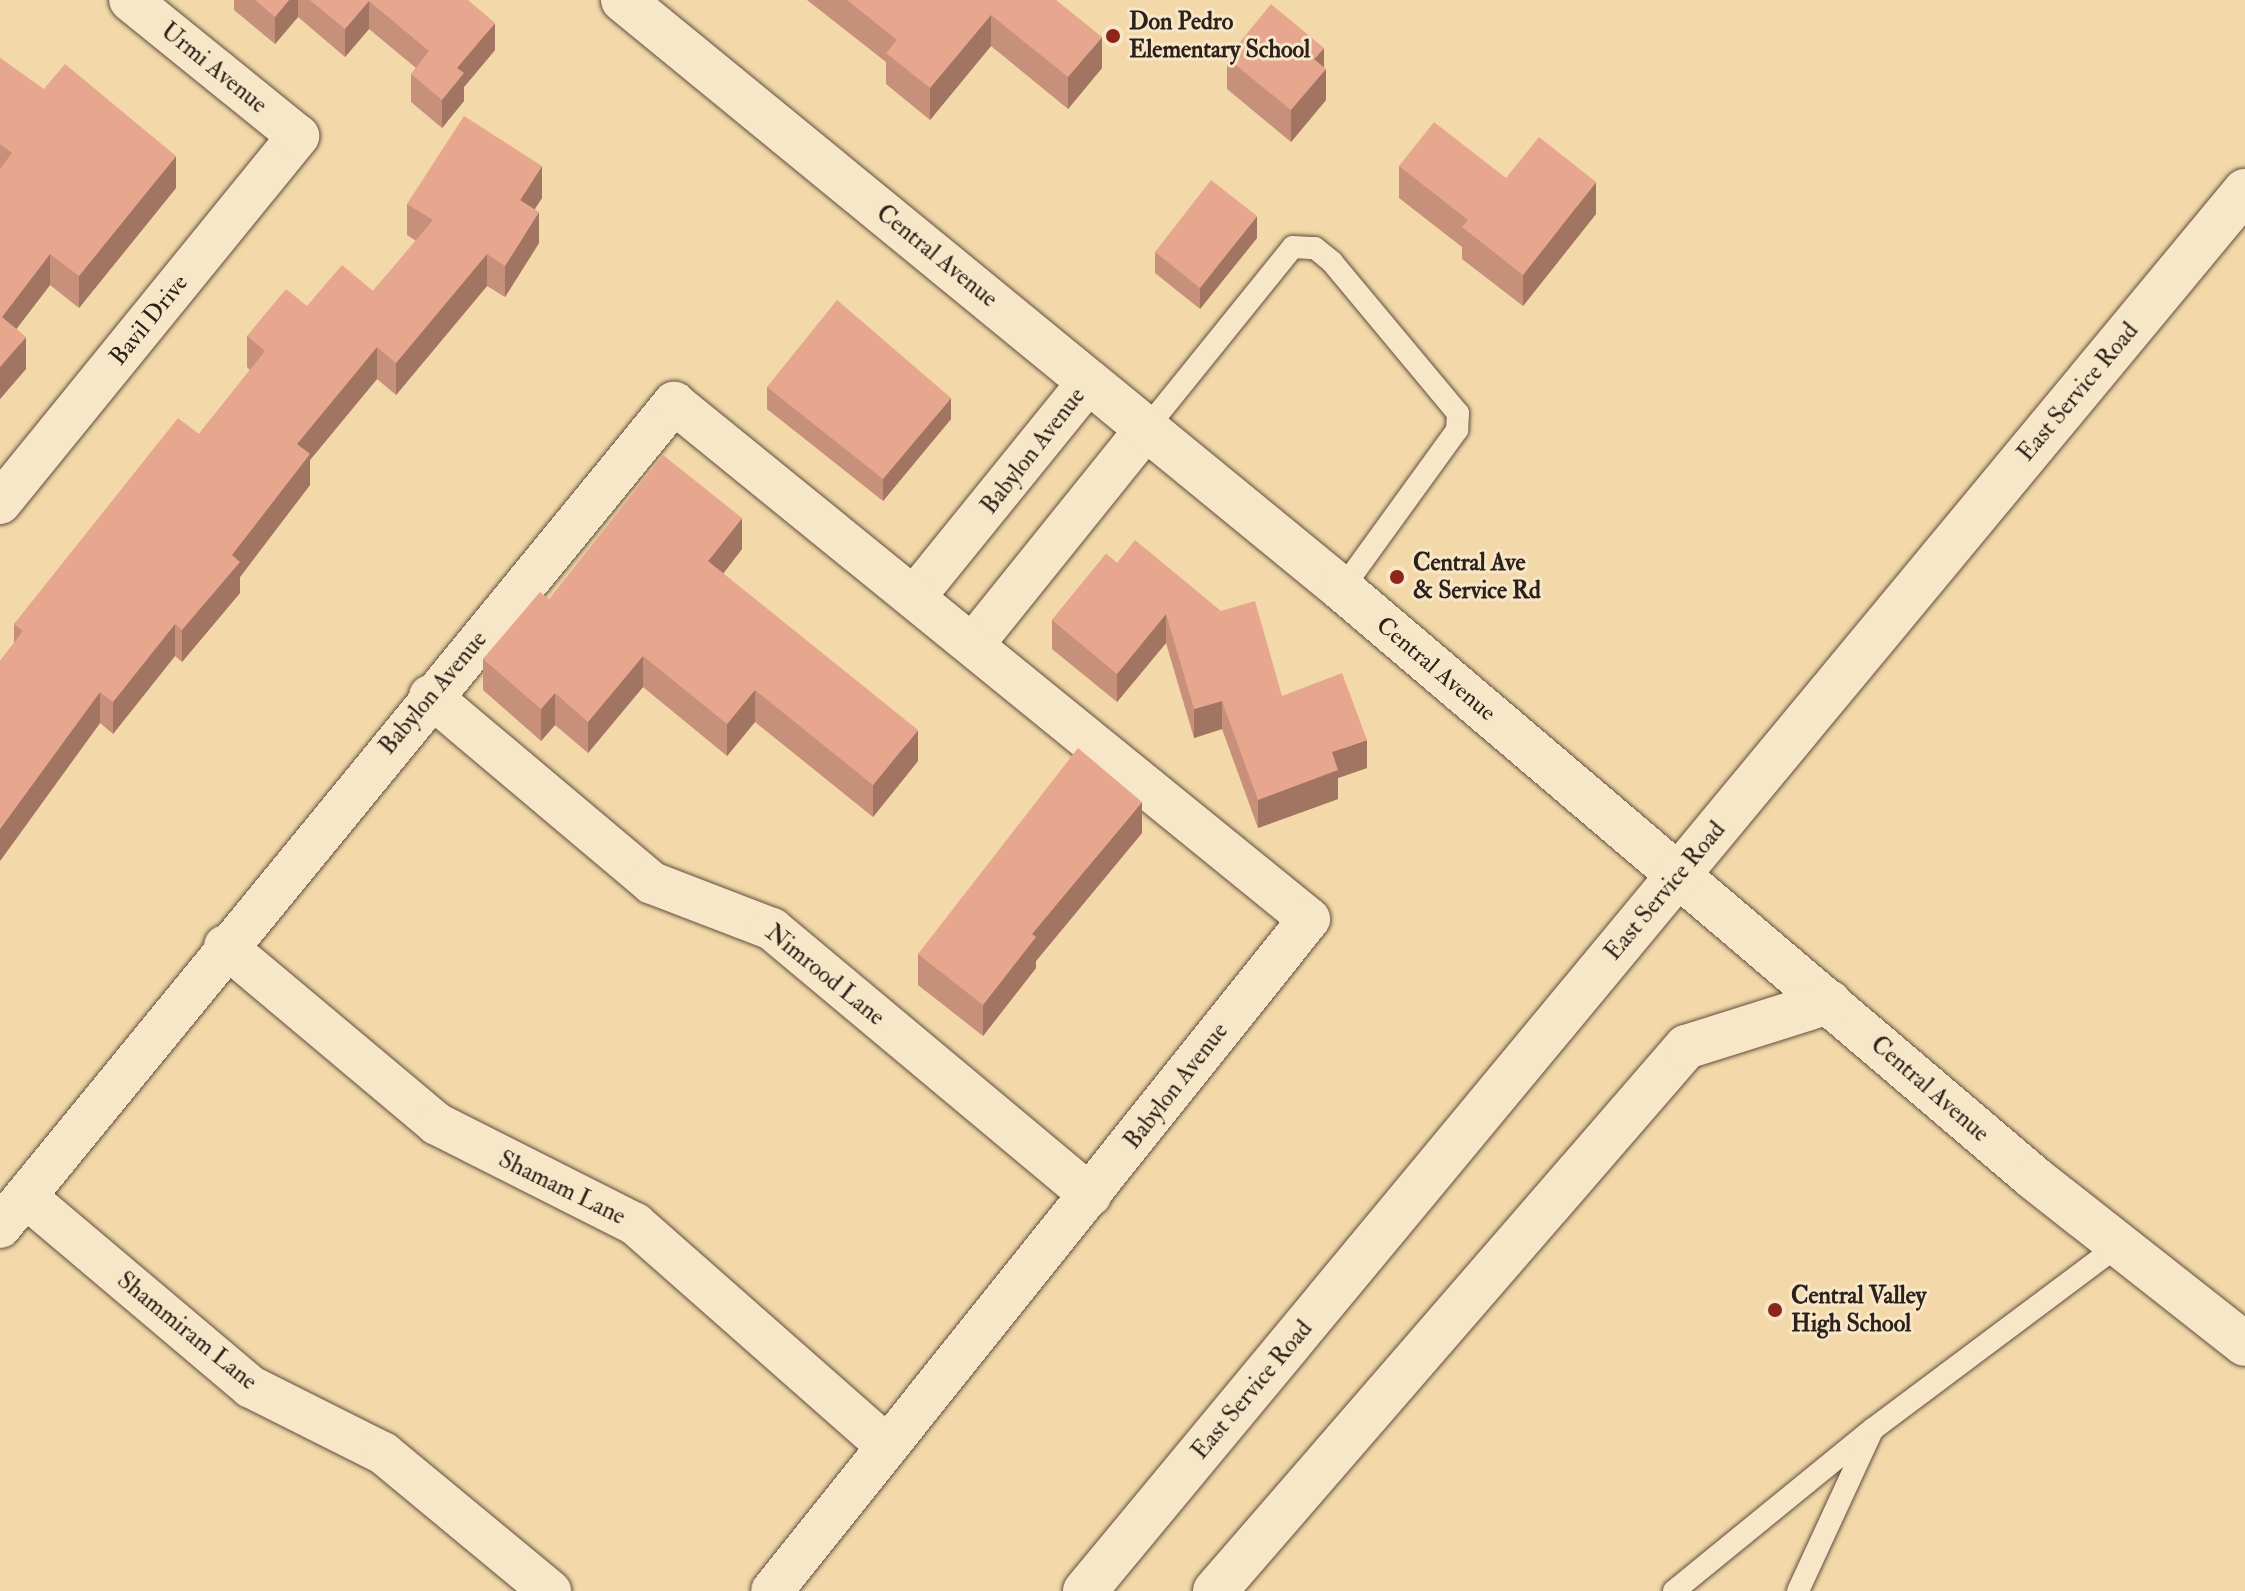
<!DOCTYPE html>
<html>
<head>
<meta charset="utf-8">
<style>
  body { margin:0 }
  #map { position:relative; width:2245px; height:1591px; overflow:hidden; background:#f3d8a9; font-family:"IM FELL Double Pica",serif }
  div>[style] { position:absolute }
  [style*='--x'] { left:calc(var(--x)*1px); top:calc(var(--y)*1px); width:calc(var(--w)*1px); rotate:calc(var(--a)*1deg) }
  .roads { filter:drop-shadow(0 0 2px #5e4f3e) drop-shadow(0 0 2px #5e4f3e) }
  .service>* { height:22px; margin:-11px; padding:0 11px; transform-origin:11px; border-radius:11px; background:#f7e6c7 }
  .minor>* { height:42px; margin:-21px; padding:0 21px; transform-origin:21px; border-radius:21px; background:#f7e6c7 }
  .tertiary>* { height:44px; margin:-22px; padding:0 22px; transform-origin:22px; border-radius:22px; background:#f7e6c7 }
  .wall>* { inset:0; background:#c7907a }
  .shaded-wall>* { inset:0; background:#a27563 }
  .building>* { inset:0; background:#e7a78e }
  .dots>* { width:22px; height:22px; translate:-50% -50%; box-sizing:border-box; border:4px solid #f7e6c7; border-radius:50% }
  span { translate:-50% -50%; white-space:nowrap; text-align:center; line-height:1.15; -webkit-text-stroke:6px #f7e6c7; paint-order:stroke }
  .poi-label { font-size:24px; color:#2c211a; font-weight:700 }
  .left { translate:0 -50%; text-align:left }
  .street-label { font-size:24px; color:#2c211a }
</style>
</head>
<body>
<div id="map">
  <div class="roads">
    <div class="service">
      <div style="--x:1146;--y:429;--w:234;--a:-51.1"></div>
      <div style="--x:1293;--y:247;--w:22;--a:3"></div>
      <div style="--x:1315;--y:248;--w:22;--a:39"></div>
      <div style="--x:1332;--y:262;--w:197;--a:50.2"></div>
      <div style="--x:1458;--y:413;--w:17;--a:93"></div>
      <div style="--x:1457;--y:430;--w:196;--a:125.9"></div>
      <div style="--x:1674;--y:1591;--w:252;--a:-39.2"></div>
      <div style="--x:1798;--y:1591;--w:179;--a:-65.2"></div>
      <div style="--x:1873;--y:1429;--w:309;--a:-36.8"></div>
    </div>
    <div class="minor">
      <div style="--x:0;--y:503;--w:473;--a:-50.9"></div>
      <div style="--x:298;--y:136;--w:216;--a:-141"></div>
      <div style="--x:916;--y:595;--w:275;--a:-51"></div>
      <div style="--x:974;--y:643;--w:275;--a:-51.2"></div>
      <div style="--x:430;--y:696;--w:290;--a:40.1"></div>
      <div style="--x:652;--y:883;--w:129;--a:21"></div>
      <div style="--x:772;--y:929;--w:415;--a:39.9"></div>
      <div style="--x:225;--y:946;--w:277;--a:40"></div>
      <div style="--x:437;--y:1124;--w:222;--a:26.8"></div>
      <div style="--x:635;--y:1224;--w:336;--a:41.4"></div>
      <div style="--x:26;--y:1197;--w:294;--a:40.2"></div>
      <div style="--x:251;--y:1387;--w:148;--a:26.6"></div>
      <div style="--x:383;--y:1453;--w:217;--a:39.6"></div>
      <div style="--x:0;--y:1227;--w:1065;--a:-50.72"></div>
      <div style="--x:674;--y:403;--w:818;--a:39.1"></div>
      <div style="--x:1309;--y:919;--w:860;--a:128.63"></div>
    </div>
    <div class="tertiary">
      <div style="--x:623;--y:0;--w:929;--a:39.32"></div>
      <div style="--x:1342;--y:589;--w:909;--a:40.4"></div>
      <div style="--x:2034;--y:1178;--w:268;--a:38.2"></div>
      <div style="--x:1085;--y:1591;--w:1818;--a:-50.36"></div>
      <div style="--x:1215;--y:1591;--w:720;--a:-49.11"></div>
      <div style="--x:1686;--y:1047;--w:150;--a:-17.5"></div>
    </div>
  </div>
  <div class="wall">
    <div style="clip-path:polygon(234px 0,468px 0,495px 50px,464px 87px,464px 101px,442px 128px,411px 102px,411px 74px,416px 68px,369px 29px,345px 57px,298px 17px,275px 44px,234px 10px)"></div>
    <div style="clip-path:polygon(807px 0,1056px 0,1102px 68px,1068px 109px,991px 46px,930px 120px,886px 84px,886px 62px)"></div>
    <div style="clip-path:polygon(0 58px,176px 188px,79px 308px,50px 285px,16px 329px,26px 369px,0 399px)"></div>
    <div style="clip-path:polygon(1227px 58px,1326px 100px,1291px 142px,1227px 89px)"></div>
    <div style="clip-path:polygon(1399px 166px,1506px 178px,1596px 214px,1523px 306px,1462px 259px,1462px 247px,1399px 198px)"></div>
    <div style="clip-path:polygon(542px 198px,535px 209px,539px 243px,505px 297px,487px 286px,396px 395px,377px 379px,310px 460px,310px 485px,240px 577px,240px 593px,182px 662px,175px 656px,113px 734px,100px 723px,0 861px,0 661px,14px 643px,14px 624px,199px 434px,250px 370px,247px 367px,247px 336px,307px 306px,373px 291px,416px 241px,407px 235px,407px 204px)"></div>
    <div style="clip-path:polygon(1257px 238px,1200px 309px,1155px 273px,1155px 252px)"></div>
    <div style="clip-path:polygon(767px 387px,951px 419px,883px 501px,767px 409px)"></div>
    <div style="clip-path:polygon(742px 549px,723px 574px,918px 761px,873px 817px,755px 722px,727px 756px,643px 687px,588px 753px,555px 725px,541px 741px,483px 690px,483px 659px,549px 599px)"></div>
    <div style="clip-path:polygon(1106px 554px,1282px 696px,1367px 768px,1338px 778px,1338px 799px,1258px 828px,1222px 729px,1194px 738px,1166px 643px,1117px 702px,1052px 649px,1052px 620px)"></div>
    <div style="clip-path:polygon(1142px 833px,1036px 961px,1036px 968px,983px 1036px,918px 985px,918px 954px)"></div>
  </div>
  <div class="shaded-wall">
    <div style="clip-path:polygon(289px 0,298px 0,298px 17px,275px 44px,275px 17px)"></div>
    <div style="clip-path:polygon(369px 1px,369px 29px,345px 57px,345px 29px)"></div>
    <div style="clip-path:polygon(991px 15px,991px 46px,930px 120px,930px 88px)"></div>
    <div style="clip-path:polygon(495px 23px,495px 50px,464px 87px,464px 101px,442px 128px,442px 100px,457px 68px)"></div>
    <div style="clip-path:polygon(1102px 37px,1102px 68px,1068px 109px,1068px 77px)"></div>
    <div style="clip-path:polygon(1324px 48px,1324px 71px,1326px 69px,1326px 100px,1291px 142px,1291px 110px,1314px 59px)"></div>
    <div style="clip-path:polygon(176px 156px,176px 188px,79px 308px,79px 276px)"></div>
    <div style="clip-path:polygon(542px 166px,542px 198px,520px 231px,520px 200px)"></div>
    <div style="clip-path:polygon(1596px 182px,1596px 214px,1523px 306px,1523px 275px)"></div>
    <div style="clip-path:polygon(539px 212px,539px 243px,505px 297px,505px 266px)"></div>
    <div style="clip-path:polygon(1257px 216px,1257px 238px,1200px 309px,1200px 288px)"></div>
    <div style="clip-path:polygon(50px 254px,50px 285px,2px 348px,2px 317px)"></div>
    <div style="clip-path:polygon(487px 254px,487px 286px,396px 395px,396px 363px)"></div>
    <div style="clip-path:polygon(26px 337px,26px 369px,0 399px,0 367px)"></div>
    <div style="clip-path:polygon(377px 347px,377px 379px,310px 460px,310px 485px,240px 577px,240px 593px,182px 662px,182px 630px,232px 555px,297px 444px)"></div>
    <div style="clip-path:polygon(951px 398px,951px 419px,883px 501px,883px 479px)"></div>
    <div style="clip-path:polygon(742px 518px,742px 549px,708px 593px,708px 561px)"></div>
    <div style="clip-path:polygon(1166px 614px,1166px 643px,1117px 702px,1117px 674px)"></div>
    <div style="clip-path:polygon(175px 624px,175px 656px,113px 734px,113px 702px)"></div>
    <div style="clip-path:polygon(643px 656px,643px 687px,588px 753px,588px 722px)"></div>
    <div style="clip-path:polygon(755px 690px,755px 722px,727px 756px,727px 724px)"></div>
    <div style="clip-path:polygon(100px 692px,100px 723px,0 861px,0 829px)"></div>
    <div style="clip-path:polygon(555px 693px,555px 725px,541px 741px,541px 709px)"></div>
    <div style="clip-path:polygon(1222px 701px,1222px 729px,1194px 738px,1194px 709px)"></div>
    <div style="clip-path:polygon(918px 730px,918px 761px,873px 817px,873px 785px)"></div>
    <div style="clip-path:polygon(1367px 740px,1367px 768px,1338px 778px,1338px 799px,1258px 828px,1258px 800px,1332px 752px)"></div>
    <div style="clip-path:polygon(1142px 802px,1142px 833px,1036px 961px,1036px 968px,983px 1036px,983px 1005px,1032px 934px)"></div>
  </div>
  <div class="building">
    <div style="clip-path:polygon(255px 0,289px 0,275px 17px)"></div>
    <div style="clip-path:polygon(310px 0,468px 0,495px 23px,457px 68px,464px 73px,442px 100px,411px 74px,429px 51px,369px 1px,345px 29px)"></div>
    <div style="clip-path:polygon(847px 0,1056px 0,1102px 37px,1068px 77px,991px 15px,930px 88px,886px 53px,897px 40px)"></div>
    <div style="clip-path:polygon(1271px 4px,1324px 48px,1314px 59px,1326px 69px,1291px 110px,1227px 58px)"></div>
    <div style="clip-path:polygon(0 58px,44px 89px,65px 64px,176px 156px,79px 276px,50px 254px,2px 317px,26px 337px,0 367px,0 169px,12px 153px,0 144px)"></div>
    <div style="clip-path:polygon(464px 116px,542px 166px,520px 200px,539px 212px,505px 266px,487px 254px,396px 363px,377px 347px,297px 444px,310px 454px,232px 555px,240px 562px,182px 630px,175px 624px,113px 702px,100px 692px,0 829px,0 661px,23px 631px,14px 624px,178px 418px,199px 434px,265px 351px,247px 336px,286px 289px,307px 306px,342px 265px,373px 291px,433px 220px,407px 204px)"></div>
    <div style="clip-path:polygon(1434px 122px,1506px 178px,1539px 137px,1596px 182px,1523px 275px,1462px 227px,1468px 220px,1399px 166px)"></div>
    <div style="clip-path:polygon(1211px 180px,1257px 216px,1200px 288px,1155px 252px)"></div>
    <div style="clip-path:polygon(837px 300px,951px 398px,883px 479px,767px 387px)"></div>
    <div style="clip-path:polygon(663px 455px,742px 518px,708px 561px,918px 730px,873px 785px,755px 690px,727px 724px,643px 656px,588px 722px,555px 693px,541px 709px,483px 659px,540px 592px,549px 599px)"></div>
    <div style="clip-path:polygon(1135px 540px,1221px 611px,1255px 601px,1282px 696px,1342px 673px,1367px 740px,1332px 752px,1338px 770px,1258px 800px,1222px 701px,1194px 709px,1166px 614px,1117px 674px,1052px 620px,1106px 554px,1117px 563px)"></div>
    <div style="clip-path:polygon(1078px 748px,1142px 802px,1032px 934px,1036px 937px,983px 1005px,918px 954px)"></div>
  </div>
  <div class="dots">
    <div style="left:1113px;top:36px;background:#8f2418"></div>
    <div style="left:1397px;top:577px;background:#8f2418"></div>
    <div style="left:1775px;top:1310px;background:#8f2418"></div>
  </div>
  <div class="poi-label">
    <span class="left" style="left:1129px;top:36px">Don Pedro<br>Elementary School</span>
    <span class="left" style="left:1413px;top:577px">Central Ave<br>&amp; Service Rd</span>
    <span class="left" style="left:1791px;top:1310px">Central Valley<br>High School</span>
  </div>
  <div class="street-label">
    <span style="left:214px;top:68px;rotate:39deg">Urmi Avenue</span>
    <span style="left:937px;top:256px;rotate:39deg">Central Avenue</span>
    <span style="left:149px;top:320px;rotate:-51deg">Bavil Drive</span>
    <span style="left:2078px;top:392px;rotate:-50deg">East Service Road</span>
    <span style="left:1033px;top:451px;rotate:-52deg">Babylon Avenue</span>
    <span style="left:1436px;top:669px;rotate:40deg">Central Avenue</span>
    <span style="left:433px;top:693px;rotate:-50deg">Babylon Avenue</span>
    <span style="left:1665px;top:891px;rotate:-50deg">East Service Road</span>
    <span style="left:825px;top:975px;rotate:39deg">Nimrood Lane</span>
    <span style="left:1176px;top:1086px;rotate:-52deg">Babylon Avenue</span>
    <span style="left:1930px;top:1089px;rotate:41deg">Central Avenue</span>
    <span style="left:562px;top:1188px;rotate:26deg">Shamam Lane</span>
    <span style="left:187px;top:1331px;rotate:39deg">Shammiram Lane</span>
    <span style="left:1252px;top:1390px;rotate:-50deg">East Service Road</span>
  </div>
</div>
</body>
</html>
